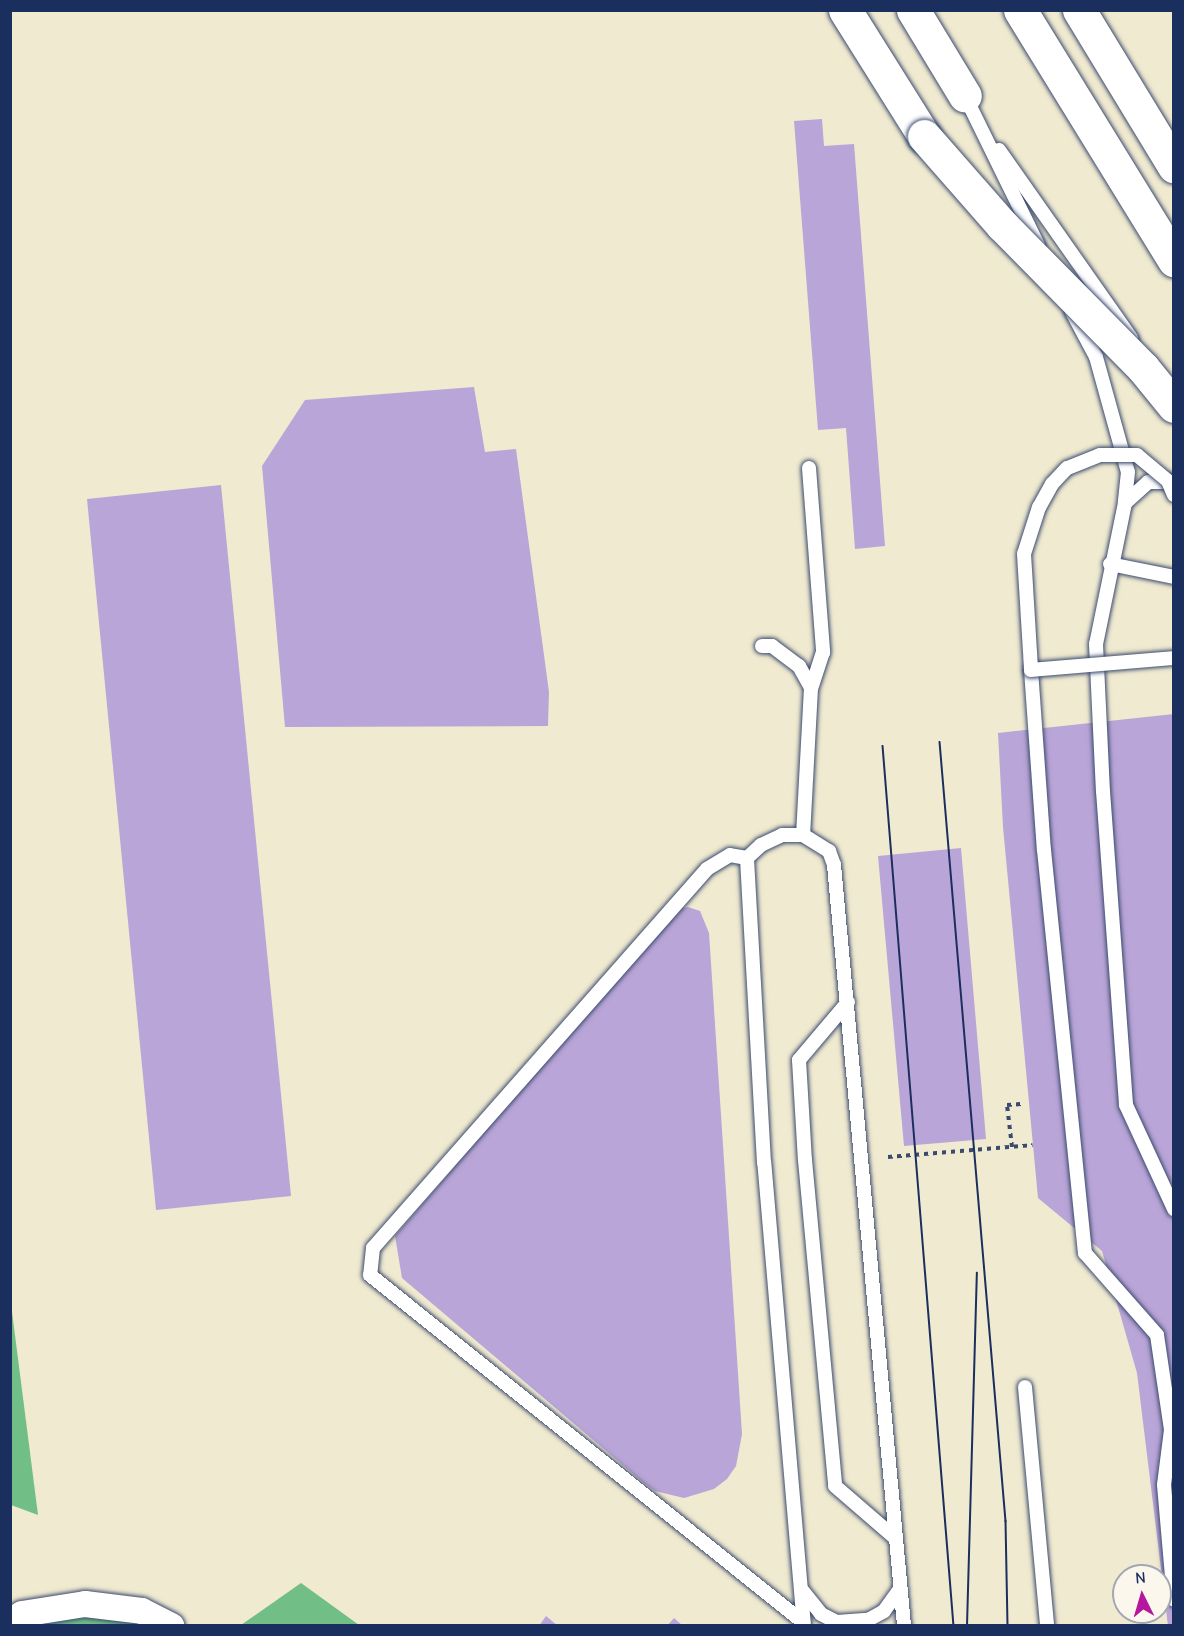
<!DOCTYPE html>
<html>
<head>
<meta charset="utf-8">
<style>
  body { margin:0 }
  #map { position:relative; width:1184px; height:1636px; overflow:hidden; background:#f0ead0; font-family:"Comic Neue",sans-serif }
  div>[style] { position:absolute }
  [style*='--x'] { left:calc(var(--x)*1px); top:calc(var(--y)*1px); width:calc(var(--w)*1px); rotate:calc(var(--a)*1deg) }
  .forest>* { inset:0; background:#71be87 }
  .building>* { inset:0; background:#b9a5d7 }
  .path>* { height:4px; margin-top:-2px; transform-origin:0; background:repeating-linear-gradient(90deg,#3b4b6f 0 4.5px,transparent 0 9px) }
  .roads { filter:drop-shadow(0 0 2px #3b4b6f) drop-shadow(0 0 2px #3b4b6f) }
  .lane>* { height:14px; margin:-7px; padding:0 7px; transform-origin:7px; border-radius:7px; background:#fff }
  .street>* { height:26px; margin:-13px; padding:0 13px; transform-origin:13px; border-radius:13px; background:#fff }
  .highway>* { height:33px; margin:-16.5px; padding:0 16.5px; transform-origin:16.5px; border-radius:16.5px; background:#fff }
  .tram>* { height:1.5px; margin:-0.75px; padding:0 0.75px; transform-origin:0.75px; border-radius:0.75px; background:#1b2f5e }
  .bridges { filter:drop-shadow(0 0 2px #3b4b6f) drop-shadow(0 0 2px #3b4b6f) }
  .lane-bridge>* { height:14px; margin:-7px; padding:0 7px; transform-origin:7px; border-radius:7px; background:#fff }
  .highway-bridge>* { height:33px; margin:-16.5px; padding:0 16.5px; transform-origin:16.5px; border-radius:16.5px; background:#fff }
  span { translate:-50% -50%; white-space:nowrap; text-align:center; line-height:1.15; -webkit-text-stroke:4.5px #fbf7ec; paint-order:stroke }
  .frame { position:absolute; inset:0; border:12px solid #1b2f5e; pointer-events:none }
  .north { position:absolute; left:1112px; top:1564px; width:60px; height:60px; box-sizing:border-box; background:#fbf7ec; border:2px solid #a1a7b3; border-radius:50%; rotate:355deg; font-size:16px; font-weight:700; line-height:24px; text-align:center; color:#1b2f5e }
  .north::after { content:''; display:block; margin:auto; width:21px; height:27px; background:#b5179e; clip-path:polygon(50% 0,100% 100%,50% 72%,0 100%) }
</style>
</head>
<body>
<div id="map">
  <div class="forest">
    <div style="clip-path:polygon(10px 1304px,11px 1304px,38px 1515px,11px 1505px)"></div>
    <div style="clip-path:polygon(301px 1583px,359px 1625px,241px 1625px)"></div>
    <div style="clip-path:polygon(87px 1601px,156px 1626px,21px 1626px)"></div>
  </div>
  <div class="building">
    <div style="clip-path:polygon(822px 119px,824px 146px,854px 144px,885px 546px,855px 549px,846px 428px,818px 430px,794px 121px)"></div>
    <div style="clip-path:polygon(474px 387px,485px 452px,516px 449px,549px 692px,548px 726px,285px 727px,262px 466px,305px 400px)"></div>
    <div style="clip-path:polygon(221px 485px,291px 1196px,156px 1210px,87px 499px)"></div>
    <div style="clip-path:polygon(1174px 714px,1174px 1626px,1168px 1626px,1137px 1373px,1102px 1251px,1038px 1198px,1003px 827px,998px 733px)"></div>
    <div style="clip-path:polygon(961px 848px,986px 1139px,904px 1146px,878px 856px)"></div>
    <div style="clip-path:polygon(688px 907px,700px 911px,709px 933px,742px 1434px,736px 1466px,727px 1479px,714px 1489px,684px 1498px,655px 1491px,644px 1483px,402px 1278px,395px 1236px,674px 910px)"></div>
    <div style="clip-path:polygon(546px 1616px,558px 1626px,539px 1626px)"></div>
    <div style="clip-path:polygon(674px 1618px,683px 1626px,667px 1626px)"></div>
  </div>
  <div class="path">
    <div style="--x:1012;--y:1147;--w:42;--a:-96.8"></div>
    <div style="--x:1007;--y:1105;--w:14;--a:-4"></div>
    <div style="--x:888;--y:1157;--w:145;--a:-4.7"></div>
  </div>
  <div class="roads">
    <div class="lane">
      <div style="--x:965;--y:96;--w:166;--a:63.9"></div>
      <div style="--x:999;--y:150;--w:230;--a:54.9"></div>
      <div style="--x:1072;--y:312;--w:51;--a:61.9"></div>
      <div style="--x:1096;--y:357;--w:119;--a:74.5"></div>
      <div style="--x:1128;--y:472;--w:31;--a:96"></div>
      <div style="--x:1125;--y:503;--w:144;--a:101.6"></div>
      <div style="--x:1096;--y:644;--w:147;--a:87.3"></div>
      <div style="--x:1103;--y:791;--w:315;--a:85.8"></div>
      <div style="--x:1126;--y:1105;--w:115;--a:65.2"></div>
      <div style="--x:809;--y:468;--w:185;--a:85.6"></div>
      <div style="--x:823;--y:652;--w:38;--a:108"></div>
      <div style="--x:1125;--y:503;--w:31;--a:-42"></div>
      <div style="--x:1148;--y:482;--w:26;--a:0"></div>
      <div style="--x:1110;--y:564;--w:65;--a:11.5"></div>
      <div style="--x:762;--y:646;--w:10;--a:0"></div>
      <div style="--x:772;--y:646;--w:34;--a:37"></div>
      <div style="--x:799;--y:666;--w:25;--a:61"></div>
      <div style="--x:811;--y:688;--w:147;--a:93.1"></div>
      <div style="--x:1031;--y:670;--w:180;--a:85.9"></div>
      <div style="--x:1044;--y:850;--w:405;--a:84.2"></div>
      <div style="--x:1085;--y:1253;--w:109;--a:48.7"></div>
      <div style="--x:1157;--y:1335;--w:96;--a:81.6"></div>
      <div style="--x:1171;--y:1430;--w:55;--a:97.3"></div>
      <div style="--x:1164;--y:1485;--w:115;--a:85"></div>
      <div style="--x:747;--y:858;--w:17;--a:-170"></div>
      <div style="--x:730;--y:855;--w:27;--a:149"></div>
      <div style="--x:707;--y:869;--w:505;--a:131.39"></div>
      <div style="--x:373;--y:1248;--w:27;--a:96"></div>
      <div style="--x:370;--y:1275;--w:555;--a:38.71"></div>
      <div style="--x:848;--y:1002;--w:76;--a:130.2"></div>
      <div style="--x:799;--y:1060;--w:100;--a:86.6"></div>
      <div style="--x:805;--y:1160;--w:327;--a:84.7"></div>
      <div style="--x:835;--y:1486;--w:78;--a:40.8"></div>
      <div style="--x:1025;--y:1387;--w:240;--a:84.7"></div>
      <div style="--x:801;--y:1589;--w:32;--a:51"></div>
      <div style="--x:821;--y:1614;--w:18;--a:27"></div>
      <div style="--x:837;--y:1622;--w:31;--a:-4"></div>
      <div style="--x:868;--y:1620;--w:18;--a:-29"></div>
      <div style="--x:884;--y:1611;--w:27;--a:-54"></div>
      <div style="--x:804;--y:1626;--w:465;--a:-94.9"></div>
      <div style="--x:764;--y:1163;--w:305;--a:-93.2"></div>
      <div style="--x:747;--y:858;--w:19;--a:-43"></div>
      <div style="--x:761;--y:845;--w:23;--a:-25"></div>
      <div style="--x:782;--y:835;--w:21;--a:0"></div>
      <div style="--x:803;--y:835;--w:31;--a:32"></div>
      <div style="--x:829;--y:851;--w:15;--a:70"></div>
      <div style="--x:834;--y:865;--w:764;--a:84.74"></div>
    </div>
    <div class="street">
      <div style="--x:10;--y:1622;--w:14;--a:-34"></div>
      <div style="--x:22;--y:1614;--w:64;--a:-9"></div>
      <div style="--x:85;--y:1604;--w:57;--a:7"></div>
      <div style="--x:142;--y:1611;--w:33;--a:27"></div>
    </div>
    <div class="highway">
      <div style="--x:845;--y:10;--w:149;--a:57.9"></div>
      <div style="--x:913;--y:10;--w:100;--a:58.8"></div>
      <div style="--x:1020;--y:10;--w:294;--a:58.4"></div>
      <div style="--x:1079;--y:10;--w:183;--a:58.7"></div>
    </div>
  </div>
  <div class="tram">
    <div style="--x:940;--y:742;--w:782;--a:85.16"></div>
    <div style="--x:1006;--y:1521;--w:105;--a:88.9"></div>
    <div style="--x:883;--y:746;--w:883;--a:85.39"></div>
    <div style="--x:967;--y:1626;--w:353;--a:-88.4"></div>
  </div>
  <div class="bridges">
    <div class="lane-bridge">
      <div style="--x:1174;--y:495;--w:15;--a:-113"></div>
      <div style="--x:1168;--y:481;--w:40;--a:-140"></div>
      <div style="--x:1137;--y:455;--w:37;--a:180"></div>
      <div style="--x:1100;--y:455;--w:35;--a:158"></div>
      <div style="--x:1067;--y:468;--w:22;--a:133"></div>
      <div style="--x:1052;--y:484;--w:26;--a:119"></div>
      <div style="--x:1039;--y:507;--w:49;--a:107.7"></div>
      <div style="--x:1024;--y:554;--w:116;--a:86.5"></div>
      <div style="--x:1031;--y:670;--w:144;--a:-4.8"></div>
    </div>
    <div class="highway-bridge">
      <div style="--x:924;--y:136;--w:118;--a:48.8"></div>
      <div style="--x:1002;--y:225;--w:201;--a:45.4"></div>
      <div style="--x:1143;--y:368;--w:49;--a:50.8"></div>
    </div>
  </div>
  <div class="frame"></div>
  <div class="north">N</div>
</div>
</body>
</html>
